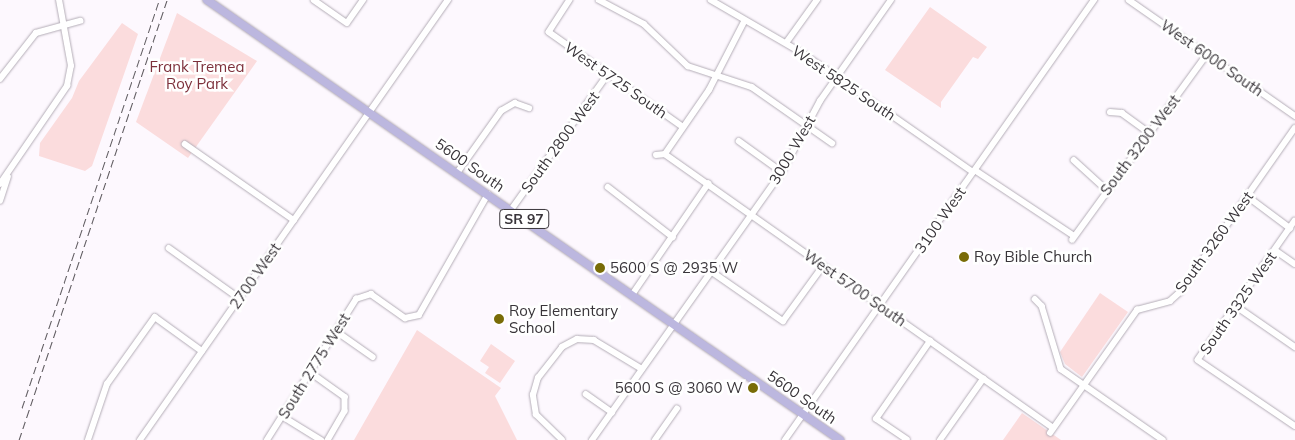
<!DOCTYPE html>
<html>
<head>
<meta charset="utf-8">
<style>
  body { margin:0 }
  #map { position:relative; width:1295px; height:440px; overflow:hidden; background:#fdf8fe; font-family:Mulish,sans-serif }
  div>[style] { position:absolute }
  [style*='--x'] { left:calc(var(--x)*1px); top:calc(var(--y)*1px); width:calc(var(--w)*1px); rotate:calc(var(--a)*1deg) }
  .green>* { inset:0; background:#fbdcdd }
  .roads { filter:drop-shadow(0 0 1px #b4adb7) drop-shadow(0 0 1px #b4adb7) }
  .minor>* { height:5.5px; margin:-2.75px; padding:0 2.75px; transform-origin:2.75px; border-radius:2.75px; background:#fff }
  .major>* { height:8px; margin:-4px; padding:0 4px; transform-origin:4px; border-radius:4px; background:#bcb7df }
  .rail>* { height:1px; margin-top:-0.5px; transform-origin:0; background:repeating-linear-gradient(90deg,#5f5b60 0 8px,transparent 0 12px) }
  .dots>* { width:14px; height:14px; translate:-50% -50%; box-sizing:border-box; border:2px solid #fff; border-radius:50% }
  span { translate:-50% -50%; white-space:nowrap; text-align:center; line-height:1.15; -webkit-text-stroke:5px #fff; paint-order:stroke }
  .shield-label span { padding:1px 4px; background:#fff; border:1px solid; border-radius:4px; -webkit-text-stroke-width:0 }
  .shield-label { font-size:14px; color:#39353a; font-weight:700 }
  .street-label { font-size:15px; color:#39353a }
  .park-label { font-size:15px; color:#7d303b }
  .poi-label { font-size:15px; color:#39353a }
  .left { translate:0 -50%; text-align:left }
  .right { translate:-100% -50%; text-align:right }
</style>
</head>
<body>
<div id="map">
  <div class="green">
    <div style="clip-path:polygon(930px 7px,987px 47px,978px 59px,973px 57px,941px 102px,941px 108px,885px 70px)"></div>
    <div style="clip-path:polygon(177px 13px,257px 61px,188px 158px,136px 122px)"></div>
    <div style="clip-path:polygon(122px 23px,138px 34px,92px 166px,85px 171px,39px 156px,40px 143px,72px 98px,79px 81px)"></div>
    <div style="clip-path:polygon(1100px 293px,1128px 312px,1082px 377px,1065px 364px,1060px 352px)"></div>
    <div style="clip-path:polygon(417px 330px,501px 388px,495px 396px,517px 440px,354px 440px)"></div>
    <div style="clip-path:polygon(491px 344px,515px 361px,500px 383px,485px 373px,489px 367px,480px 361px)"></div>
    <div style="clip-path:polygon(1022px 413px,1061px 440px,1003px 440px)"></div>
  </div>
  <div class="roads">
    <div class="minor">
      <div style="--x:314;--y:0;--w:40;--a:34.9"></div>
      <div style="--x:347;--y:23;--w:28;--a:-55"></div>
      <div style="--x:570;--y:0;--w:38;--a:123"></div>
      <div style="--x:549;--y:32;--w:164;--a:35.3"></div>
      <div style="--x:599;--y:0;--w:51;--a:28.1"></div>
      <div style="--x:644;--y:24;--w:61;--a:43.7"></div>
      <div style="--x:688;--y:66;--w:67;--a:18.2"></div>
      <div style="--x:752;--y:87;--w:98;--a:35"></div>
      <div style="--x:711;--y:0;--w:108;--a:30.1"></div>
      <div style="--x:804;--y:54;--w:206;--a:34.9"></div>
      <div style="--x:1129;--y:0;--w:203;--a:34.9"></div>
      <div style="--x:786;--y:43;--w:53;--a:-54.2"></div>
      <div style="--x:0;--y:79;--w:58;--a:-52"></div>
      <div style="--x:36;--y:33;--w:46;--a:-15.3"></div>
      <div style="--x:1110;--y:112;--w:12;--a:5"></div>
      <div style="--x:1122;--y:113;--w:34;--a:36"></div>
      <div style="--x:739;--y:141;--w:53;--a:35.8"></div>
      <div style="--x:185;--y:144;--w:133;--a:34.9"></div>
      <div style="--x:665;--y:154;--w:78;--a:-55.5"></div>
      <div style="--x:709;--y:90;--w:76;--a:-62.8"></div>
      <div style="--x:656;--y:155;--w:9;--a:-6"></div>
      <div style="--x:665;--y:154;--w:475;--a:35.2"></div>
      <div style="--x:1074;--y:160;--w:46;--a:42.4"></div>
      <div style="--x:975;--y:170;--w:118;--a:33.6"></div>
      <div style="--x:457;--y:173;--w:76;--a:-54.6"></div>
      <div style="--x:501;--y:111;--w:16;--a:-30"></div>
      <div style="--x:515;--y:103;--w:15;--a:20"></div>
      <div style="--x:0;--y:184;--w:119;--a:-55.6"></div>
      <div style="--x:67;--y:86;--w:20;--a:-79"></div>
      <div style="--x:71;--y:66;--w:67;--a:-100.3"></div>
      <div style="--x:608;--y:187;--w:82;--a:37.6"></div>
      <div style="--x:1247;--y:196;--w:54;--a:36.7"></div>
      <div style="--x:0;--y:201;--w:25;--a:-72"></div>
      <div style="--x:511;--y:210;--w:167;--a:-54.5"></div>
      <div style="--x:1295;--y:221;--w:169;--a:124.9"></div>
      <div style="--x:1198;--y:360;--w:117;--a:34.2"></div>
      <div style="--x:1072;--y:240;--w:230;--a:-54"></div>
      <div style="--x:169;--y:248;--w:86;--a:35.5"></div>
      <div style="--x:1275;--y:250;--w:24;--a:35"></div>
      <div style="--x:711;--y:271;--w:88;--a:34.8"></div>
      <div style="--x:783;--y:321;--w:68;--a:-54"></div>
      <div style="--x:632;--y:295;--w:135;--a:-55.6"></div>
      <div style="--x:1035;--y:299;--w:10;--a:45"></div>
      <div style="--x:1042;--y:306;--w:66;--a:73.2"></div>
      <div style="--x:1061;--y:369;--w:124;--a:34.8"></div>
      <div style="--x:1236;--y:306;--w:72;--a:34.8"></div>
      <div style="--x:336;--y:331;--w:45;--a:35.1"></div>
      <div style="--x:310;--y:372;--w:43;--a:35.5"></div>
      <div style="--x:345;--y:397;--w:14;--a:90"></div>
      <div style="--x:345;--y:411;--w:34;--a:120"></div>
      <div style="--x:586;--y:394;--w:32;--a:35"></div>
      <div style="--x:282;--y:416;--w:46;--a:31.6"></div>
      <div style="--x:1050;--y:433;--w:151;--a:-54.7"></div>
      <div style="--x:1137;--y:310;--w:34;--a:-15"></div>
      <div style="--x:1170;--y:301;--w:13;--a:-42"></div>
      <div style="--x:1180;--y:292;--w:200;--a:-55"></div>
      <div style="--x:88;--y:440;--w:59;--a:-71.3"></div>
      <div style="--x:107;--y:384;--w:82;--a:-54.4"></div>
      <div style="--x:155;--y:317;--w:58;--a:35.9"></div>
      <div style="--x:140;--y:440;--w:537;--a:-55.01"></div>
      <div style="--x:267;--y:440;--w:167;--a:-57.7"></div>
      <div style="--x:356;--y:299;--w:16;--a:-18"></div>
      <div style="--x:371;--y:294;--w:42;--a:35.2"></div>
      <div style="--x:405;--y:318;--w:14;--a:-12"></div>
      <div style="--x:419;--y:315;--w:139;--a:-60.3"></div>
      <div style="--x:562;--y:440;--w:36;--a:-136"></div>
      <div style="--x:536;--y:415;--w:20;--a:-99"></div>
      <div style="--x:533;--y:395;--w:18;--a:-74"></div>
      <div style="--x:538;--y:378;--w:39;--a:-52"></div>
      <div style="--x:562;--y:347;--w:17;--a:-28"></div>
      <div style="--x:577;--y:339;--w:17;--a:3"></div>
      <div style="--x:594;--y:340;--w:56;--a:31.1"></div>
      <div style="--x:592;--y:440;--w:329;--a:-54.7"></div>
      <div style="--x:782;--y:172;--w:81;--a:-61.8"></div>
      <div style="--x:820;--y:101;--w:123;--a:-54.9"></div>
      <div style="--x:655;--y:440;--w:38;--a:-55"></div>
      <div style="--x:785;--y:440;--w:538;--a:-54.92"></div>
      <div style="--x:907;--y:440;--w:37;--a:-146"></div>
      <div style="--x:876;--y:419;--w:95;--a:-55.3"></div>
      <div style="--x:940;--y:440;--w:75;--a:-54.8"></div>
    </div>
    <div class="major">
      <div style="--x:207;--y:0;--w:771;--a:34.8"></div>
    </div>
  </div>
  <div class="rail">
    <div style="--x:22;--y:408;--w:430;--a:-71.4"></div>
    <div style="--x:19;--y:440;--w:464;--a:-71.4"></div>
  </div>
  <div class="dots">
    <div style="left:964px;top:257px;background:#796c07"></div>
    <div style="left:600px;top:268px;background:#796c07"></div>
    <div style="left:499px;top:319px;background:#796c07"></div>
    <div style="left:753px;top:388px;background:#796c07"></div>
  </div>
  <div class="shield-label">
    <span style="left:524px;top:219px">SR 97</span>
  </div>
  <div class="street-label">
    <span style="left:1212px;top:58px;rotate:35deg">West 6000 South</span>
    <span style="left:616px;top:80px;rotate:35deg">West 5725 South</span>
    <span style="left:844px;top:83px;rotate:34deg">West 5825 South</span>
    <span style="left:560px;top:142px;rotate:-54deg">South 2800 West</span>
    <span style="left:1140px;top:145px;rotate:-53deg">South 3200 West</span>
    <span style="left:792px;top:150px;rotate:-60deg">3000 West</span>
    <span style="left:470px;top:165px;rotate:35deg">5600 South</span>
    <span style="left:940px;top:220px;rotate:-55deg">3100 West</span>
    <span style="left:1214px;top:242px;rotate:-54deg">South 3260 West</span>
    <span style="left:255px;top:276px;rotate:-55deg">2700 West</span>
    <span style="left:855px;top:288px;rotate:35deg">West 5700 South</span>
    <span style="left:1238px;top:303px;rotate:-55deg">South 3325 West</span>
    <span style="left:314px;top:366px;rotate:-58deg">South 2775 West</span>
    <span style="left:802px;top:397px;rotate:35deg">5600 South</span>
  </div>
  <div class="park-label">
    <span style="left:197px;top:75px">Frank Tremea<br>Roy Park</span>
  </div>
  <div class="poi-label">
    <span class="left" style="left:974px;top:257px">Roy Bible Church</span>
    <span class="left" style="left:610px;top:268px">5600 S @ 2935 W</span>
    <span class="left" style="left:509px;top:319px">Roy Elementary<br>School</span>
    <span class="right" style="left:743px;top:388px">5600 S @ 3060 W</span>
  </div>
</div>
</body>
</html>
